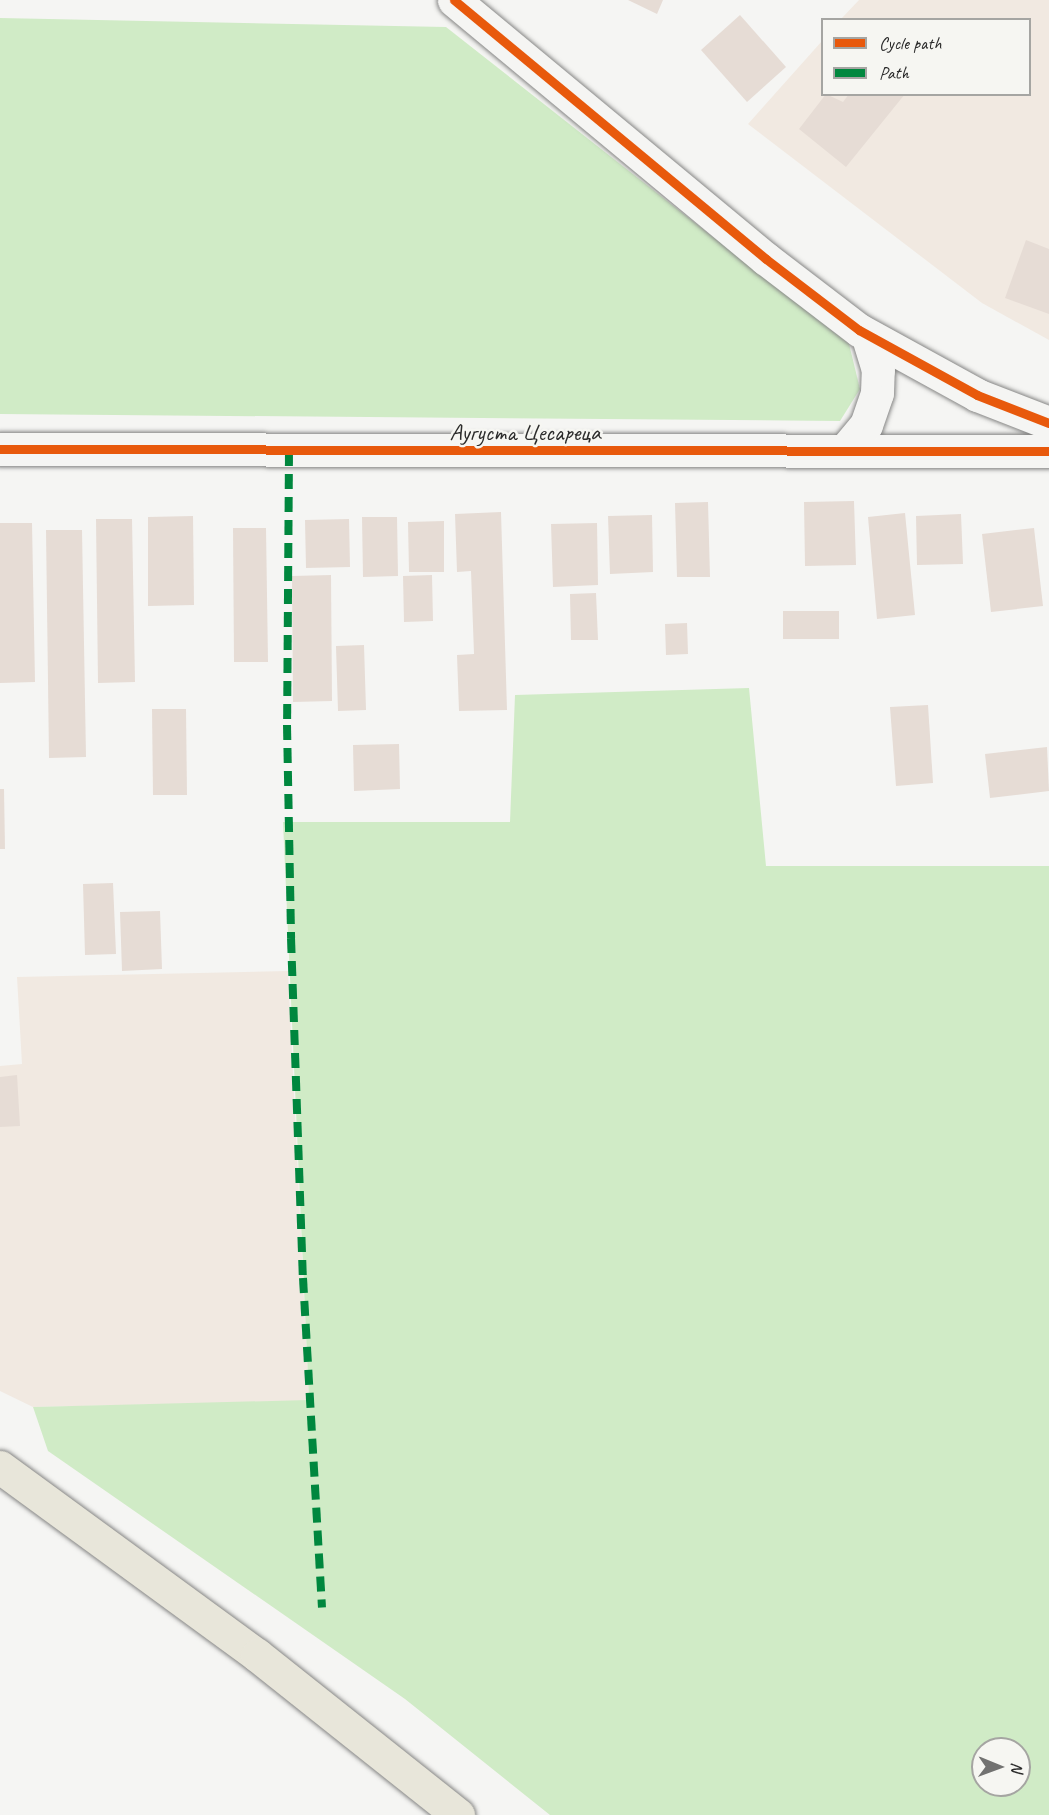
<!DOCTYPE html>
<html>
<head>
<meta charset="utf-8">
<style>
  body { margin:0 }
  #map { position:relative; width:1049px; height:1815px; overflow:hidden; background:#f5f5f3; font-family:Caveat,sans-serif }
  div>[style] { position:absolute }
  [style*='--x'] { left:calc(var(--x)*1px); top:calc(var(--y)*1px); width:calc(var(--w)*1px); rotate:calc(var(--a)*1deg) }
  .built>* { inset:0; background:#f1e9e1 }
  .green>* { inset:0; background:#d0ebc6 }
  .building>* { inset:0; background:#e6dcd5 }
  .roads { filter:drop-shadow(0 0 2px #868685) drop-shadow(0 0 2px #868685) }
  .minor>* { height:33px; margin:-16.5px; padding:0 16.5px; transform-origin:16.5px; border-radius:16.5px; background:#f5f5f3 }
  .major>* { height:33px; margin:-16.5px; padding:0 16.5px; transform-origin:16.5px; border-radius:16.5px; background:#e8e6da }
  .quiet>* { height:8px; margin-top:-4px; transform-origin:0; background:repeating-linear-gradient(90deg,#00873e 0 15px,transparent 0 23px) }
  .cycleway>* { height:9px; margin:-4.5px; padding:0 4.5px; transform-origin:4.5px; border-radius:4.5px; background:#e8590c }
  span { translate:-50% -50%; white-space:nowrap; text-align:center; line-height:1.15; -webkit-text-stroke:5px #f6f6f2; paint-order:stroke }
  .street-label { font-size:24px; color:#2b2b2b }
  .legend { position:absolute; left:821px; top:18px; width:210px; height:78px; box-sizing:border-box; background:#f6f6f2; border:2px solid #a5a5a2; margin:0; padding:8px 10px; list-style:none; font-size:18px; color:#2b2b2b }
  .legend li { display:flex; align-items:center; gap:12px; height:30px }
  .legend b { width:30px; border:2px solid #a5a5a2 }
  .north { position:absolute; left:971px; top:1737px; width:60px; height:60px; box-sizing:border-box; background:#f6f6f2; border:2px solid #a5a5a2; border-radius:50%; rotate:91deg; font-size:16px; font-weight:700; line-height:24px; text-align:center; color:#2b2b2b }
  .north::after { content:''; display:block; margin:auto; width:21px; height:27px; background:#727271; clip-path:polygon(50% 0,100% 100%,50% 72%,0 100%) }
</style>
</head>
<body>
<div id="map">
  <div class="built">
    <div style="clip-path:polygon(859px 0,1049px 0,1049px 340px,982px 303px,748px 124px,822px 41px,822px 94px,1030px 94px,1030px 20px,841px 19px)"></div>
    <div style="clip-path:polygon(288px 971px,309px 1401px,33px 1407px,0 1391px,0 1066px,22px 1064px,17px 977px)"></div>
  </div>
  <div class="green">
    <div style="clip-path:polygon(0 18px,446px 27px,849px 344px,860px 389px,840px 421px,0 414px)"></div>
    <div style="clip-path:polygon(evenodd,749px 688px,766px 866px,1049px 866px,1049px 1815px,550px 1815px,405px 1699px,48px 1451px,33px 1407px,309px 1400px,283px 822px,510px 822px,515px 695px,749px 688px,983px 1749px,1019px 1749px,1019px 1785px,983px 1785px,983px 1749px)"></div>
  </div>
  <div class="building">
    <div style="clip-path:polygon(628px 0,663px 0,657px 14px)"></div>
    <div style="clip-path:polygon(740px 15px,786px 67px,747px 102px,701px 50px)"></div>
    <div style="clip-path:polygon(826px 94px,843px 102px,849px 94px,905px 94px,846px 167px,799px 129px)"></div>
    <div style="clip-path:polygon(1026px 240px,1049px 249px,1049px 314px,1005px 298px)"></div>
    <div style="clip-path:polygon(854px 501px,856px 565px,805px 566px,804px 502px)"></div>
    <div style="clip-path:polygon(708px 502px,710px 577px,677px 577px,675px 503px)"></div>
    <div style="clip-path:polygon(501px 512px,507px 710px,459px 711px,457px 655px,474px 654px,471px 571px,457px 572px,455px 514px)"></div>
    <div style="clip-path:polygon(905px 513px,915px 615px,877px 619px,868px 517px)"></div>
    <div style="clip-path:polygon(961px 514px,963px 564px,917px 565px,916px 516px)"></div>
    <div style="clip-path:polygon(652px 515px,653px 572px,610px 574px,608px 516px)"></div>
    <div style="clip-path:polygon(193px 516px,194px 605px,148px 606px,148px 517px)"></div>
    <div style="clip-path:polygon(362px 517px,397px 517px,398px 576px,363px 577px)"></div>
    <div style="clip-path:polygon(96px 519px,132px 519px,135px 682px,98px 683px)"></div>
    <div style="clip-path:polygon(349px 519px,350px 567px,306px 568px,305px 520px)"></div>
    <div style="clip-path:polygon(444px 521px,444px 572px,409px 572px,408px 522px)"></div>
    <div style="clip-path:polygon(0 523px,32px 523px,35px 682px,0 683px)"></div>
    <div style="clip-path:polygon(597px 523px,598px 585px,553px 587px,551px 524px)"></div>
    <div style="clip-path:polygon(233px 528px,266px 528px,268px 662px,234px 662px)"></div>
    <div style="clip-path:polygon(1034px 528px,1043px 606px,991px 612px,982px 534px)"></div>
    <div style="clip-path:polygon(46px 530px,82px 530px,86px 757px,49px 758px)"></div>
    <div style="clip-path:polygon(331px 575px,332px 701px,293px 702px,292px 576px)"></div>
    <div style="clip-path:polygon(432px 575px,433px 621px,404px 622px,403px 576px)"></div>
    <div style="clip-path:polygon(596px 593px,598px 640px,571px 640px,570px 594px)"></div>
    <div style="clip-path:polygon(783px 611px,839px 611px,839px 639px,783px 639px)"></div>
    <div style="clip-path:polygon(687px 623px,688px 654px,666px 655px,665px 624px)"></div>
    <div style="clip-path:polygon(364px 645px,366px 710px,338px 711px,336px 646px)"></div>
    <div style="clip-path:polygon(928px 705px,933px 783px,896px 786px,890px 707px)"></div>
    <div style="clip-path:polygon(152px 709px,186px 709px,187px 795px,153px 795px)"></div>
    <div style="clip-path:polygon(399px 744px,400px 789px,354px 791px,353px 745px)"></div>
    <div style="clip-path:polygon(1047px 747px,1049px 791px,990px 798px,985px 754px)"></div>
    <div style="clip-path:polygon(0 789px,4px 789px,5px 849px,0 849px)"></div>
    <div style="clip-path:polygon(113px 883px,116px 954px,85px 955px,83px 884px)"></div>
    <div style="clip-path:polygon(160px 911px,162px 969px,122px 971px,120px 912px)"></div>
    <div style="clip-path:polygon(17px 1075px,20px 1126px,0 1127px,0 1077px)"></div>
  </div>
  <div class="roads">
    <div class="minor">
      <div style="--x:454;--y:0;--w:405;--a:39.7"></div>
      <div style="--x:766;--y:259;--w:117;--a:37.4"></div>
      <div style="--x:859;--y:330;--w:135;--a:28.8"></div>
      <div style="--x:977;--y:395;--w:77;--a:21.3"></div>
      <div style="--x:0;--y:449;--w:1049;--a:0.11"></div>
      <div style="--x:844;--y:451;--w:34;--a:-50"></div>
      <div style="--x:866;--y:425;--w:34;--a:-71"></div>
      <div style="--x:877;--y:393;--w:23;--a:-88"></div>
      <div style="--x:878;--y:370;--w:34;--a:-107"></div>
    </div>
    <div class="major">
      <div style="--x:0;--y:1467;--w:318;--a:36.2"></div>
      <div style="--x:257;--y:1655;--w:257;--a:38.5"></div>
    </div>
  </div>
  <div class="quiet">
    <div style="--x:289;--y:451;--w:274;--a:90.4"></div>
    <div style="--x:287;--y:725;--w:213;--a:88.9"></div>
    <div style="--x:291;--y:938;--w:340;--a:88"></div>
    <div style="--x:303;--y:1278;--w:330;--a:86.7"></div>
  </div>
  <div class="cycleway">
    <div style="--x:454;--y:0;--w:405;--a:39.7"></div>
    <div style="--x:766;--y:259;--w:117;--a:37.4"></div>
    <div style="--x:859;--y:330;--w:135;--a:28.8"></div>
    <div style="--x:977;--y:395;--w:77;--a:21.3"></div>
    <div style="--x:0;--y:449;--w:1049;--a:0.11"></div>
  </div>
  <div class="street-label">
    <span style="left:525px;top:433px">Аугуста Цесареца</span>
  </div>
  <ul class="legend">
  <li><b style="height:8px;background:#e8590c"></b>Cycle path</li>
  <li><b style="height:8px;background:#00873e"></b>Path</li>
  </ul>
  <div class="north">N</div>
</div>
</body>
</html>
